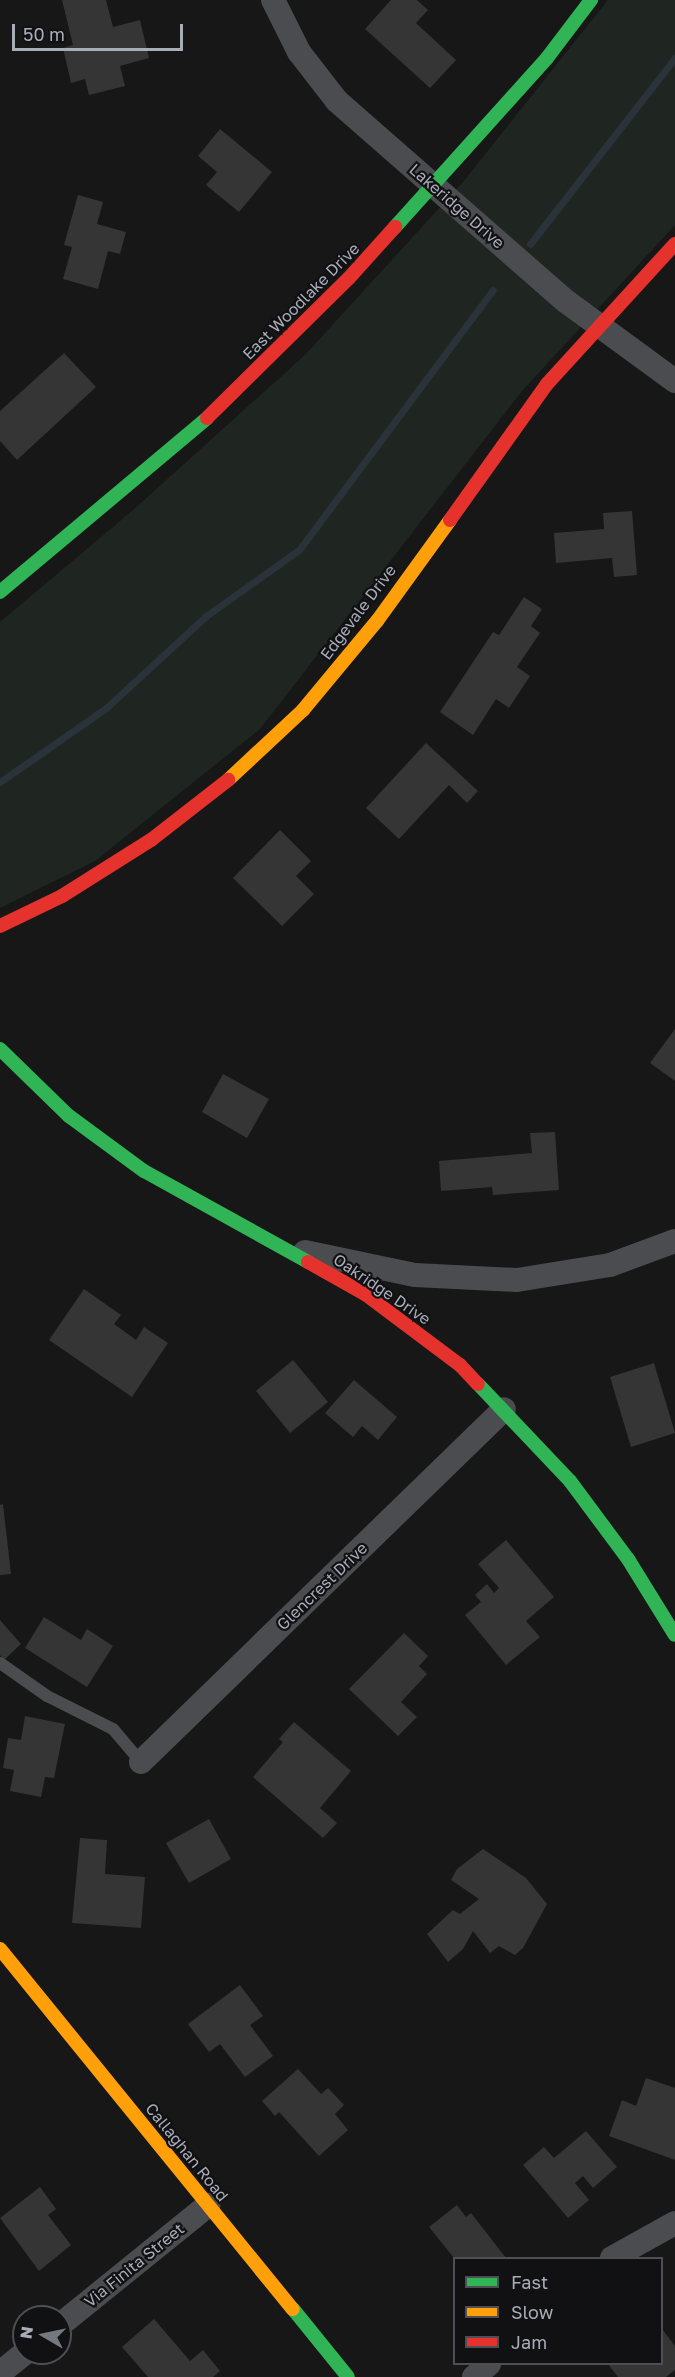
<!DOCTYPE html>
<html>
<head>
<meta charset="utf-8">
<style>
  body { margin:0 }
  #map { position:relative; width:675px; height:2377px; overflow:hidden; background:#171717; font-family:"Golos Text",sans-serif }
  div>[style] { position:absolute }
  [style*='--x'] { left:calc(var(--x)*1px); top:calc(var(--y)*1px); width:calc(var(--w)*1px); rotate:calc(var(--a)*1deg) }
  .green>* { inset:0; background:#1f2621 }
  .stream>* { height:7px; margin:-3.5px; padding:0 3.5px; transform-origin:3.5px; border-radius:3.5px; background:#2a323a }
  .building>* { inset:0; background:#353536 }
  .lane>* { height:12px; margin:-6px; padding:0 6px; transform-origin:6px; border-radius:6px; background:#4b4c50 }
  .street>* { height:24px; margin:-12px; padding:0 12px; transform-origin:12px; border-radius:12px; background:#4b4c50 }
  .fast>* { height:14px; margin:-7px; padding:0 7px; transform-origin:7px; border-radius:7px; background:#30b455 }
  .slow>* { height:14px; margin:-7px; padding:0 7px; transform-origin:7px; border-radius:7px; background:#ff9f0a }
  .jam>* { height:14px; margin:-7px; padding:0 7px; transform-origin:7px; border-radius:7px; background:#e5322d }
  span { translate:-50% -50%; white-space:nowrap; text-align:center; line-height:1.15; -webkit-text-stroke:4.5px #111113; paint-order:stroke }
  .street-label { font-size:16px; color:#a8adb8 }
  .legend { position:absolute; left:453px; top:2257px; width:210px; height:108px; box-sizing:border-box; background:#111113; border:2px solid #4d4f55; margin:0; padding:8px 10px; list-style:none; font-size:18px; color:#a8adb8 }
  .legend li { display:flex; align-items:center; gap:12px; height:30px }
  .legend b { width:30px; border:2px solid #4d4f55 }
  .north { position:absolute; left:12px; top:2305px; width:60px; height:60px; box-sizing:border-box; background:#111113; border:2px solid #4d4f55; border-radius:50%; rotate:279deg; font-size:16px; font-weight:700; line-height:24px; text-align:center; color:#a8adb8 }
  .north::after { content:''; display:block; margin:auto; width:21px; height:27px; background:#757880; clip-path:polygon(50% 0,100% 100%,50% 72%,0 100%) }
  .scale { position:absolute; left:12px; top:24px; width:171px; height:27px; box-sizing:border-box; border:3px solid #a8adb8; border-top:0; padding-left:8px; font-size:18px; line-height:21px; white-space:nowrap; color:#a8adb8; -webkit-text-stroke:4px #111113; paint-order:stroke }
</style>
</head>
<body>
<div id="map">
  <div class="green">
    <div style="clip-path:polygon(608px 0,675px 0,675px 225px,522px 391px,260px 729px,95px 861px,0 908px,0 622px,132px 511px,306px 354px,463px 182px)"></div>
  </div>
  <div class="stream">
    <div style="--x:530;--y:244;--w:236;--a:-52.1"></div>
    <div style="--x:0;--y:782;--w:129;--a:-34.9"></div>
    <div style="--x:106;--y:708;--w:136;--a:-42.6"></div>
    <div style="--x:206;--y:616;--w:114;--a:-35.4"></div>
    <div style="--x:299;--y:550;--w:324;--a:-53.3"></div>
  </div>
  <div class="building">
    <div style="clip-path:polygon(62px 0,106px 0,113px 27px,140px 20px,149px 58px,120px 66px,125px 86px,89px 95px,85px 79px,71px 83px,63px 48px,73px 45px)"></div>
    <div style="clip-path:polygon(391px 0,417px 0,428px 10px,416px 23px,456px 60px,430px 88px,365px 29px)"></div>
    <div style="clip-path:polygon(220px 129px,272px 172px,239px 212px,206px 185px,217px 172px,198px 156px)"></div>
    <div style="clip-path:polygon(78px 195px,103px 202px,97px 224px,126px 232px,120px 254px,108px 251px,98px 289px,63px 279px,72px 247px,64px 245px)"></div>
    <div style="clip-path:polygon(64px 353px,96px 387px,17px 460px,0 441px,0 411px)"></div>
    <div style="clip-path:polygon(632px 511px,637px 575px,614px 577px,612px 558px,556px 563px,554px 533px,604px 529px,603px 513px)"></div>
    <div style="clip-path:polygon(524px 597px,542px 609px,531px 626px,540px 633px,517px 667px,530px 676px,509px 708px,496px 699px,473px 735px,440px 712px,493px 632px,499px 635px)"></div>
    <div style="clip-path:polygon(426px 743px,478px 791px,467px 803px,449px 785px,399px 839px,366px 808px)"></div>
    <div style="clip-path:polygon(280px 830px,311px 861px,296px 876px,314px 894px,282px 926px,233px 878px)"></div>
    <div style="clip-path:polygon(675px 1029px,675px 1081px,650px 1063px)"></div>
    <div style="clip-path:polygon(223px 1074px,269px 1099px,247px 1138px,202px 1112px)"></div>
    <div style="clip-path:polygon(555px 1132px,559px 1190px,493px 1195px,492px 1187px,441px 1191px,439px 1161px,532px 1153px,530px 1133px)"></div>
    <div style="clip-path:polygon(84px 1289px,121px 1315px,114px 1324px,136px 1340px,144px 1327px,168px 1343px,132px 1397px,49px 1340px)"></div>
    <div style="clip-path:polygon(293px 1360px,328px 1402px,290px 1433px,256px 1391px)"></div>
    <div style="clip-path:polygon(654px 1363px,675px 1433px,631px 1447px,610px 1377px)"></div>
    <div style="clip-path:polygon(354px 1380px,397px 1417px,378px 1440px,362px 1426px,353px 1437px,325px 1413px)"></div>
    <div style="clip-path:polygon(3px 1504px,11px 1574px,0 1575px,0 1505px)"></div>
    <div style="clip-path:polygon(506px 1540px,554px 1597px,526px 1621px,540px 1637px,506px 1665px,465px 1615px,481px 1602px,475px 1595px,487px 1584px,494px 1593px,499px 1588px,478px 1564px)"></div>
    <div style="clip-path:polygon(44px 1617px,81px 1640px,87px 1629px,113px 1646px,87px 1687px,25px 1648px)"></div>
    <div style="clip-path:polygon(0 1620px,21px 1644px,4px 1660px,0 1655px)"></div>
    <div style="clip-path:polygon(404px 1633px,428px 1656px,419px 1666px,427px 1674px,401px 1702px,417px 1717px,398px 1736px,349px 1689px)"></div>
    <div style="clip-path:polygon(25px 1716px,65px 1724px,54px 1778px,45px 1777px,41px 1797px,10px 1791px,14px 1770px,3px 1768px,8px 1738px,21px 1740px)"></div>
    <div style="clip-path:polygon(294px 1722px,351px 1771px,320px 1808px,337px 1823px,323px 1838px,253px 1777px,283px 1742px,279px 1739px)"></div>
    <div style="clip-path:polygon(209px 1819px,231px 1859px,189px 1883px,166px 1843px)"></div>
    <div style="clip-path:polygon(80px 1838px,107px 1840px,105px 1874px,145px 1877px,141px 1928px,72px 1923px)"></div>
    <div style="clip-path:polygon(483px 1849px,526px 1878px,547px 1904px,523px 1948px,515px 1955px,499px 1946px,490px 1953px,473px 1931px,463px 1949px,448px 1962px,427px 1934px,453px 1910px,460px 1914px,479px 1899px,451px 1880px,457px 1869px)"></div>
    <div style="clip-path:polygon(240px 1985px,263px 2016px,250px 2025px,273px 2056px,245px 2077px,220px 2044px,209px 2052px,188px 2024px)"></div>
    <div style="clip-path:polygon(298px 2069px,321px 2094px,328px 2088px,344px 2105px,335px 2114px,348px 2130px,319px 2156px,279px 2112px,275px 2116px,262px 2101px)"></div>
    <div style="clip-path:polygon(646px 2078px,675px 2088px,675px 2160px,609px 2136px,622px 2100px,636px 2106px)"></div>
    <div style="clip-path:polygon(586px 2131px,617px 2167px,593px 2188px,583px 2176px,575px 2183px,589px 2200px,568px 2218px,523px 2165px,544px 2147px,554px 2158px)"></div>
    <div style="clip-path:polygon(40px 2187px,56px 2209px,48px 2215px,71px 2245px,39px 2271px,0 2218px)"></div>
    <div style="clip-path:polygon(457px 2205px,466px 2217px,471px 2213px,506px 2258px,454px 2258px,429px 2227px)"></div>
    <div style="clip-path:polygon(154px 2319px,190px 2361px,203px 2350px,220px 2371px,213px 2377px,148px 2377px,122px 2347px)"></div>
    <div style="clip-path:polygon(662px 2329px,675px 2346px,675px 2370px,666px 2377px,618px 2377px,608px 2364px,662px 2364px)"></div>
  </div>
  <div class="lane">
    <div style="--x:0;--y:1663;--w:57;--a:35.1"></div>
    <div style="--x:47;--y:1696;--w:74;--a:26.6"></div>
    <div style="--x:113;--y:1729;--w:43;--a:49.7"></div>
  </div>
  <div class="street">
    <div style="--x:273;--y:0;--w:58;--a:63.4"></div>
    <div style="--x:299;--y:52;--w:62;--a:52.2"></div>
    <div style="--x:337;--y:101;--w:305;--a:41.2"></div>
    <div style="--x:567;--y:302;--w:134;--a:36.2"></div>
    <div style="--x:305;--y:1252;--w:112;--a:11.8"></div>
    <div style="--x:415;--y:1275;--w:102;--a:2.8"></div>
    <div style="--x:517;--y:1280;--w:94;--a:-9.2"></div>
    <div style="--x:610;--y:1265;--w:69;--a:-20.3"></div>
    <div style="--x:141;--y:1762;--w:506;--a:-44.2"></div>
    <div style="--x:612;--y:2258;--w:72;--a:-29.1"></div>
    <div style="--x:60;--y:2325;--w:191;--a:-39"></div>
    <div style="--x:0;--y:2373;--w:32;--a:-39"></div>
    <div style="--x:474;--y:2377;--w:20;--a:-41"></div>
  </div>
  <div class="fast">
    <div style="--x:395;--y:227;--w:227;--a:-48"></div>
    <div style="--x:547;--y:58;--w:73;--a:-52.8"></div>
    <div style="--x:0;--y:592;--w:270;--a:-40"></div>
    <div style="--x:0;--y:1049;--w:96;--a:44.2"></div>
    <div style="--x:69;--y:1116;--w:93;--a:36.3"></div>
    <div style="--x:144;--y:1171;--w:188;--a:29"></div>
    <div style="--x:478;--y:1384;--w:134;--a:46.5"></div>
    <div style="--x:570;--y:1481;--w:97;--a:53.4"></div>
    <div style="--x:628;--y:1559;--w:89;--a:58.3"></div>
    <div style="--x:293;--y:2309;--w:87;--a:51"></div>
  </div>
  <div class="slow">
    <div style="--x:228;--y:780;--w:103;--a:-43"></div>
    <div style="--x:303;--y:710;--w:116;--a:-50.3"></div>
    <div style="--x:377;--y:621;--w:125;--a:-54.1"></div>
    <div style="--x:0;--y:1949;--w:464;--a:50.9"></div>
  </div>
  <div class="jam">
    <div style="--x:207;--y:418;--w:199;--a:-44.6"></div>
    <div style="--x:349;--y:278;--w:69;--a:-48"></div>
    <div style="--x:450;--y:520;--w:167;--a:-54.5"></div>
    <div style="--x:547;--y:384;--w:190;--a:-47.6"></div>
    <div style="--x:0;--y:926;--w:69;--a:-25.8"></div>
    <div style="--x:62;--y:896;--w:105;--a:-32.2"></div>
    <div style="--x:151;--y:840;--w:98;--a:-37.9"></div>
    <div style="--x:308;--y:1262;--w:65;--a:29.3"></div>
    <div style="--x:365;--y:1294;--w:119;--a:36.8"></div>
    <div style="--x:460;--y:1365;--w:26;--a:47"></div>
  </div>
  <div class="street-label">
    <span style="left:457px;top:206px;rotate:41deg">Lakeridge Drive</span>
    <span style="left:301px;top:301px;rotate:-45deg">East Woodlake Drive</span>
    <span style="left:358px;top:612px;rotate:-53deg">Edgevale Drive</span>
    <span style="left:382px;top:1289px;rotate:34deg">Oakridge Drive</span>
    <span style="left:322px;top:1586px;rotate:-44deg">Glencrest Drive</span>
    <span style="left:187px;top:2152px;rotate:51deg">Callaghan Road</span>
    <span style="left:134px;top:2265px;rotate:-39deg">Via Finita Street</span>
  </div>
  <ul class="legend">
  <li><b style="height:8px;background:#30b455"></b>Fast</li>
  <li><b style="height:8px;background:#ff9f0a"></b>Slow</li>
  <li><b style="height:8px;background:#e5322d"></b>Jam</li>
  </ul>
  <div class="north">N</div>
  <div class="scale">50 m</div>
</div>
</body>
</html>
